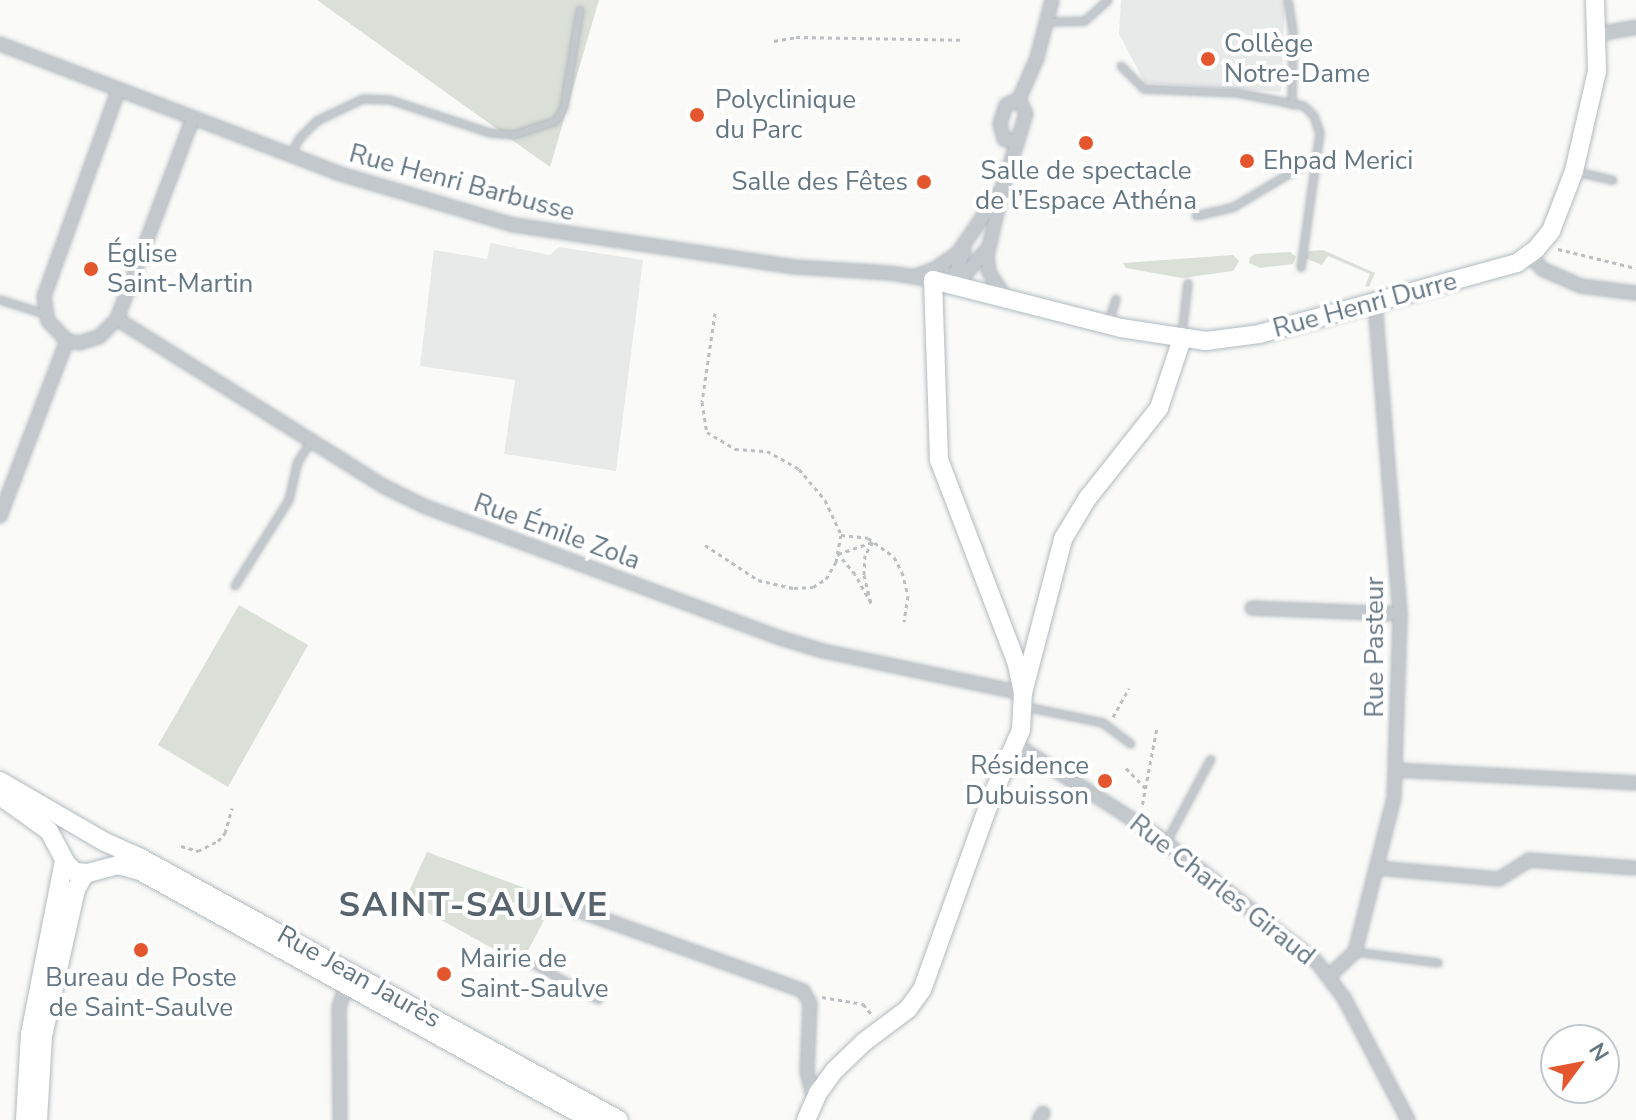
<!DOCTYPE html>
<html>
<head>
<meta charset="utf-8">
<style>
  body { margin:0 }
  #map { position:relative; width:1636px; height:1120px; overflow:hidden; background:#fafaf8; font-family:"Nunito Sans",sans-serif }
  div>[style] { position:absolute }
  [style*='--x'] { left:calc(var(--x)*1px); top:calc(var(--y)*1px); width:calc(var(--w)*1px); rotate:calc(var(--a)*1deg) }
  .built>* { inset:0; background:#e8e9e9 }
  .green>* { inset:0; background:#dadfd7 }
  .path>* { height:3px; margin-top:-1.5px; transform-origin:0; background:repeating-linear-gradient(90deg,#bbbfc2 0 4px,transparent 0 8px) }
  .roads { filter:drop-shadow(0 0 2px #b3babf) drop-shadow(0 0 2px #b3babf) }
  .lane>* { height:6px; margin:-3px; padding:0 3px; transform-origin:3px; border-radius:3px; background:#c3c8cc }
  .street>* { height:12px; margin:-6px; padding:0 6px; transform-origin:6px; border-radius:6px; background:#c3c8cc }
  .secondary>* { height:18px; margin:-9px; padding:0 9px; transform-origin:9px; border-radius:9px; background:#fff }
  .dots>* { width:22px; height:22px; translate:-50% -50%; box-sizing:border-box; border:4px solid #fff; border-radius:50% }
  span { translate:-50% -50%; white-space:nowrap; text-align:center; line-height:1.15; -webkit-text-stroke:8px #fff; paint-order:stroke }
  .poi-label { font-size:26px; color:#657683 }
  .left { translate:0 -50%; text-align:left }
  .right { translate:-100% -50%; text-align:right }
  .street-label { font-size:26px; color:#657683 }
  .district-label { font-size:34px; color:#57646e; font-weight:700; letter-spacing:2px }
  .north { position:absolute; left:1540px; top:1024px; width:80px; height:80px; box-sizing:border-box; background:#fff; border:2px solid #c1c8cd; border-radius:50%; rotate:58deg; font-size:22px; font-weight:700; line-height:32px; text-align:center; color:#657683 }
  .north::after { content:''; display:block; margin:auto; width:28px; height:36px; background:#e4572e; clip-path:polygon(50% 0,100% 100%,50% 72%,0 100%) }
</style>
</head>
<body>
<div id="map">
  <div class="built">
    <div style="clip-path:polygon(1121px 0,1285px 0,1281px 92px,1145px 83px,1119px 34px)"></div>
    <div style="clip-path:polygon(491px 243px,550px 255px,559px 247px,643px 260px,616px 471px,504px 454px,515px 380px,420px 366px,434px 250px,487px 259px)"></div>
  </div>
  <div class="green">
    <div style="clip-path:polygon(317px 0,599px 0,550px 167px)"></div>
    <div style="clip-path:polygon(1323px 250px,1375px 273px,1369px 287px,1365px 286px,1370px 274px,1328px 256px,1322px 265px,1305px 258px,1308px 251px)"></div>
    <div style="clip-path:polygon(1290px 252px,1296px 257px,1293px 264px,1260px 268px,1249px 263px,1250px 257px,1255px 254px)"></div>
    <div style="clip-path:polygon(1233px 255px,1239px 261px,1233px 271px,1182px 278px,1126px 268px,1123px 263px)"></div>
    <div style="clip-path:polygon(239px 605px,308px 645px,228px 787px,158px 745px)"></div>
    <div style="clip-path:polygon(427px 852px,555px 899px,521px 964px,405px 900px)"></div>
  </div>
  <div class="path">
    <div style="--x:774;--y:41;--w:22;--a:-10"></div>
    <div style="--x:796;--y:37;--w:164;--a:1"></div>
    <div style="--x:1558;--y:249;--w:80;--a:13.7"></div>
    <div style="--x:715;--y:313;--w:90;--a:98.3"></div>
    <div style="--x:702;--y:402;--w:30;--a:81"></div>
    <div style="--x:707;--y:432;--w:33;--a:31"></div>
    <div style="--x:735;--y:449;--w:32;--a:4"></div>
    <div style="--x:767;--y:451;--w:37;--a:29"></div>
    <div style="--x:799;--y:469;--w:40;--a:50"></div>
    <div style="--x:825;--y:500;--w:38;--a:65"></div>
    <div style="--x:873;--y:542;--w:15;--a:122"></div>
    <div style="--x:865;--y:555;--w:20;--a:93"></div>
    <div style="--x:864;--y:575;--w:29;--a:76"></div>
    <div style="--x:871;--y:603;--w:33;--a:-119"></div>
    <div style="--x:855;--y:574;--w:26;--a:-130"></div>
    <div style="--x:838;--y:554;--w:37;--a:-19"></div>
    <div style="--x:705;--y:545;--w:64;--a:33.4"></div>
    <div style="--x:758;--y:580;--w:37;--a:13"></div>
    <div style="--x:794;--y:588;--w:19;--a:-3"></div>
    <div style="--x:813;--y:587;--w:15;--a:-32"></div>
    <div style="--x:826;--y:579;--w:20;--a:-60"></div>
    <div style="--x:836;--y:562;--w:27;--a:-80"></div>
    <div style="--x:841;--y:535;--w:27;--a:6"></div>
    <div style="--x:868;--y:538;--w:32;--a:36"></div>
    <div style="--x:894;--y:557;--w:17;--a:62"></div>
    <div style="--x:902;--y:572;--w:25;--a:76"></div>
    <div style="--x:908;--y:596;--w:26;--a:99"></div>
    <div style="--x:1113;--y:717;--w:33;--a:-61"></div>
    <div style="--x:1126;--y:768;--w:28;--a:46"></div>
    <div style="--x:1141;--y:812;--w:86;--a:-79.3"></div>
    <div style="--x:181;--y:846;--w:18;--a:16"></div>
    <div style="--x:198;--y:851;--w:22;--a:-27"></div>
    <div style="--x:218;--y:841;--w:11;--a:-49"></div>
    <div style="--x:225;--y:833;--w:26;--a:-74"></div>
    <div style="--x:822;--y:997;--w:42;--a:9.7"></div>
    <div style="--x:863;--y:1004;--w:16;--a:50"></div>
  </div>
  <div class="roads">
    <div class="lane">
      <div style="--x:1288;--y:0;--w:30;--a:81"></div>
      <div style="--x:1293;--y:30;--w:75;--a:90.8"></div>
      <div style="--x:1046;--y:22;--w:39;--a:-1"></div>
      <div style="--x:1085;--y:21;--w:31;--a:-42"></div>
      <div style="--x:1121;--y:66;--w:33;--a:45"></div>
      <div style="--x:1144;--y:89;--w:93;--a:2.5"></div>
      <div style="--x:1237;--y:93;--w:68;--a:11"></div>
      <div style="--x:1304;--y:106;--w:14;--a:45"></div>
      <div style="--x:1314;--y:116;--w:18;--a:71"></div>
      <div style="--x:1320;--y:133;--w:136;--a:98"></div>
      <div style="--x:290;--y:156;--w:21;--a:-61"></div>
      <div style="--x:300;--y:138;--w:24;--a:-45"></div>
      <div style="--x:317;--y:121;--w:51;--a:-25.6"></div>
      <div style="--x:363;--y:99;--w:27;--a:2"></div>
      <div style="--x:390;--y:100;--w:105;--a:18.3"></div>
      <div style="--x:490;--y:133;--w:24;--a:5"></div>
      <div style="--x:514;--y:135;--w:44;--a:-18.4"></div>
      <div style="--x:556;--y:121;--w:16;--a:-60"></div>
      <div style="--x:564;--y:107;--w:98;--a:-80.6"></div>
      <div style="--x:1577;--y:172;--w:37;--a:13"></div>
      <div style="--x:1196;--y:216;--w:39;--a:-13"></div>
      <div style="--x:1234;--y:207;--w:96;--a:-30.9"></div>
      <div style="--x:0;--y:300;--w:47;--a:17.3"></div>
      <div style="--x:1109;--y:322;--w:24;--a:-73"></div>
      <div style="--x:1182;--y:335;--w:52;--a:-83.4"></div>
      <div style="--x:235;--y:586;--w:102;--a:-57.9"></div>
      <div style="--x:289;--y:500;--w:39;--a:-77"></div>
      <div style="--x:298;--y:462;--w:25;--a:-58"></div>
      <div style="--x:1026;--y:707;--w:79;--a:11.7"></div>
      <div style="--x:1103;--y:723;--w:35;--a:37"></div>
      <div style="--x:1166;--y:843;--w:95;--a:-61.8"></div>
      <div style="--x:1355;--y:952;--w:84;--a:7.5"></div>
      <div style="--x:499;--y:957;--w:27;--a:6"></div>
      <div style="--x:526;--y:960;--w:83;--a:28.7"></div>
    </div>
    <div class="street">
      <div style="--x:1598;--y:34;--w:39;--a:-10"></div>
      <div style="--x:0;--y:44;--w:361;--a:20.9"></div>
      <div style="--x:337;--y:173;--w:184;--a:16.4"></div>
      <div style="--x:514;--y:225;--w:284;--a:8.5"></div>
      <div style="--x:795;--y:267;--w:95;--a:3.6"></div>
      <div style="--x:890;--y:273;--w:44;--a:9.2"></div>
      <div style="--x:118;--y:91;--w:219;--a:109.8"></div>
      <div style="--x:44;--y:297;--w:24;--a:81"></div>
      <div style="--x:48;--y:321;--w:28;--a:46"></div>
      <div style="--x:67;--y:341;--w:12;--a:9"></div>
      <div style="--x:79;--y:343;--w:21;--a:-17"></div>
      <div style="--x:99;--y:337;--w:25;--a:-45"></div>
      <div style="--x:117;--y:319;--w:213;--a:-69.3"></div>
      <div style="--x:1019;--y:99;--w:45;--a:-66.3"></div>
      <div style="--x:1037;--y:58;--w:60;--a:-75.5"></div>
      <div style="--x:1530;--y:255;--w:18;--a:49"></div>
      <div style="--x:1542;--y:269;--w:43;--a:23.6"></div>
      <div style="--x:1581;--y:286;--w:55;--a:7.3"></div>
      <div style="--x:916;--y:276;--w:20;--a:-20"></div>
      <div style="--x:935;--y:269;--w:28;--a:-35"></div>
      <div style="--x:958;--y:253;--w:73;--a:-55.7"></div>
      <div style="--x:951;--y:284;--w:35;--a:-68"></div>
      <div style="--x:956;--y:285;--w:49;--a:-49.1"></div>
      <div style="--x:1005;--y:297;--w:30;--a:-123"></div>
      <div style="--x:989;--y:272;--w:16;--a:-97"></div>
      <div style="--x:987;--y:256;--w:72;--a:-77.1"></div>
      <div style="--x:1003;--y:186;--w:45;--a:-72"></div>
      <div style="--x:1017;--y:143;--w:30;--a:-73"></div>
      <div style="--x:1026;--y:114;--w:17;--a:-115"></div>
      <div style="--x:1019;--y:99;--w:14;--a:155"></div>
      <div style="--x:1006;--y:105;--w:20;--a:108"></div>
      <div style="--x:1000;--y:124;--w:16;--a:75"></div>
      <div style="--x:1004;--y:139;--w:14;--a:17"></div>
      <div style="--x:117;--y:319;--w:316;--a:32.1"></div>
      <div style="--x:385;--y:487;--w:46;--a:26"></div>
      <div style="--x:426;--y:507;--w:377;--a:20.3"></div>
      <div style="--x:780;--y:638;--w:45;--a:16.8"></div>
      <div style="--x:823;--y:651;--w:204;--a:11.9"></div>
      <div style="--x:0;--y:516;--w:187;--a:-69.1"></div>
      <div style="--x:1252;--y:608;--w:148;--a:2.3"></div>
      <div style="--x:1015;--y:744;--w:166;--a:32.7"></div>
      <div style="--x:1155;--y:834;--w:205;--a:38.3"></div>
      <div style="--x:1316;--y:961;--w:46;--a:52.9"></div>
      <div style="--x:1344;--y:998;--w:138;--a:62.3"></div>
      <div style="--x:1396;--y:770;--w:240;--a:3.1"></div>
      <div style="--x:1377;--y:868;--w:122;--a:5.2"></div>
      <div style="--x:1499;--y:879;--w:36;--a:-32"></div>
      <div style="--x:1529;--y:860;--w:106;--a:4.3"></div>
      <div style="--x:569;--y:907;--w:249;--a:19.7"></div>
      <div style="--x:803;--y:991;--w:14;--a:60"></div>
      <div style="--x:810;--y:1003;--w:68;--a:92.5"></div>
      <div style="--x:807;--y:1071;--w:31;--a:77"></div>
      <div style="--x:1329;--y:976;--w:35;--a:-43"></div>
      <div style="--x:1355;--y:952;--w:159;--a:-75.8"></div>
      <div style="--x:1394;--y:798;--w:184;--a:-88.1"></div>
      <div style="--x:1400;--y:614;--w:313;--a:-94.6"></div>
      <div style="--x:340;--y:1120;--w:113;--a:-90.5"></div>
      <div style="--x:339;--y:1007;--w:28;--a:-71"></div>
      <div style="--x:1039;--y:1120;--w:8;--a:-60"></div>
    </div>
    <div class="secondary">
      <div style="--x:1023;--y:693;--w:30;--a:-102"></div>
      <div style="--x:1017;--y:664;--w:218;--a:-110.9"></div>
      <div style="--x:939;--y:460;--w:180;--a:-91.9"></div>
      <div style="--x:933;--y:280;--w:194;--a:14.3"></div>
      <div style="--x:1121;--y:328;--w:86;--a:8.7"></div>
      <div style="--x:1206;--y:341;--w:53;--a:-7.5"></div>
      <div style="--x:1259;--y:334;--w:268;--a:-15.4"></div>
      <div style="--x:1517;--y:263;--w:24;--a:-36"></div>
      <div style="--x:1536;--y:249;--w:23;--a:-50"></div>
      <div style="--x:1551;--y:231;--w:64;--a:-69"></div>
      <div style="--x:1574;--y:171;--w:103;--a:-77"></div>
      <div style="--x:1597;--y:71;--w:71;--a:-91.6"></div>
      <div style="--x:0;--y:781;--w:121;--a:30.2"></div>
      <div style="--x:105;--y:842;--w:37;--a:24"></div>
      <div style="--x:139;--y:857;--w:547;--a:28.72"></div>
      <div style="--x:0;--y:796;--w:60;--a:35.5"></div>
      <div style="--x:49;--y:831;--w:36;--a:62"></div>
      <div style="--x:66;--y:863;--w:13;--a:45"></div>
      <div style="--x:75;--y:872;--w:13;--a:4"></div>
      <div style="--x:88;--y:873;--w:31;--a:-15"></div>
      <div style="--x:118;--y:865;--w:23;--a:15"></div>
      <div style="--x:140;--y:871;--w:515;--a:28.9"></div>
      <div style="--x:25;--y:1120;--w:86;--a:-86.7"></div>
      <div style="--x:30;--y:1034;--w:177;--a:-78.9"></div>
      <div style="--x:38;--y:1120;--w:84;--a:-86.6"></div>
      <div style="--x:43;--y:1036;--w:151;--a:-77.3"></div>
      <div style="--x:76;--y:889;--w:17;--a:-59"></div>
      <div style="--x:806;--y:1120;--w:30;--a:-66"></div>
      <div style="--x:818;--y:1093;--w:29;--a:-54"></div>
      <div style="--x:835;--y:1070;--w:40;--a:-44"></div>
      <div style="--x:864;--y:1042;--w:55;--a:-36.9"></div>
      <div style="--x:908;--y:1009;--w:24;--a:-54"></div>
      <div style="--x:922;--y:990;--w:204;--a:-70.2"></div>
      <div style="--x:991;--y:798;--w:74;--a:-66.2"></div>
      <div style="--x:1021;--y:730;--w:37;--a:-87"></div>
      <div style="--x:1023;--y:693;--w:159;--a:-75.4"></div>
      <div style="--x:1063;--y:539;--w:47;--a:-59"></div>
      <div style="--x:1087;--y:499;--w:116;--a:-51.6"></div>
      <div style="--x:1159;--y:408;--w:73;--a:-71.6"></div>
    </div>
  </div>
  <div class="dots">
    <div style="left:1208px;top:59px;background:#e4572e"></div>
    <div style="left:697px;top:115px;background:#e4572e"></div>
    <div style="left:1086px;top:143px;background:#e4572e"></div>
    <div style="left:1247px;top:161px;background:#e4572e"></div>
    <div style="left:924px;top:182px;background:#e4572e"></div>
    <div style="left:91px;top:269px;background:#e4572e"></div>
    <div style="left:1105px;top:781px;background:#e4572e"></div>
    <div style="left:141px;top:950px;background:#e4572e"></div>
    <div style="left:444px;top:974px;background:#e4572e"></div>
  </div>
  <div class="poi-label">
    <span class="left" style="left:1224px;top:59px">Collège<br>Notre-Dame</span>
    <span class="left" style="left:715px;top:115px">Polyclinique<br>du Parc</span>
    <span class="left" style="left:1263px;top:161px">Ehpad Merici</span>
    <span style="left:1086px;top:186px">Salle de spectacle<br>de l’Espace Athéna</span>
    <span class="right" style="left:908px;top:182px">Salle des Fêtes</span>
    <span class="left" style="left:107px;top:269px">Église<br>Saint-Martin</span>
    <span class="right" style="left:1089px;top:781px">Résidence<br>Dubuisson</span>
    <span class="left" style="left:460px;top:974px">Mairie de<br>Saint-Saulve</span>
    <span style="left:141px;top:993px">Bureau de Poste<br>de Saint-Saulve</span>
  </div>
  <div class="street-label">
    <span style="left:462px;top:183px;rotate:15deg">Rue Henri Barbusse</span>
    <span style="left:1365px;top:305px;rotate:-15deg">Rue Henri Durre</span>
    <span style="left:557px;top:532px;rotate:20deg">Rue Émile Zola</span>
    <span style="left:1375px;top:647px;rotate:-90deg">Rue Pasteur</span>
    <span style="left:1222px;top:890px;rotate:38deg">Rue Charles Giraud</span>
    <span style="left:359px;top:977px;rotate:29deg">Rue Jean Jaurès</span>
  </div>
  <div class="district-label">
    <span style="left:474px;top:906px">SAINT-SAULVE</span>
  </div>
  <div class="north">N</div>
</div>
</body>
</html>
